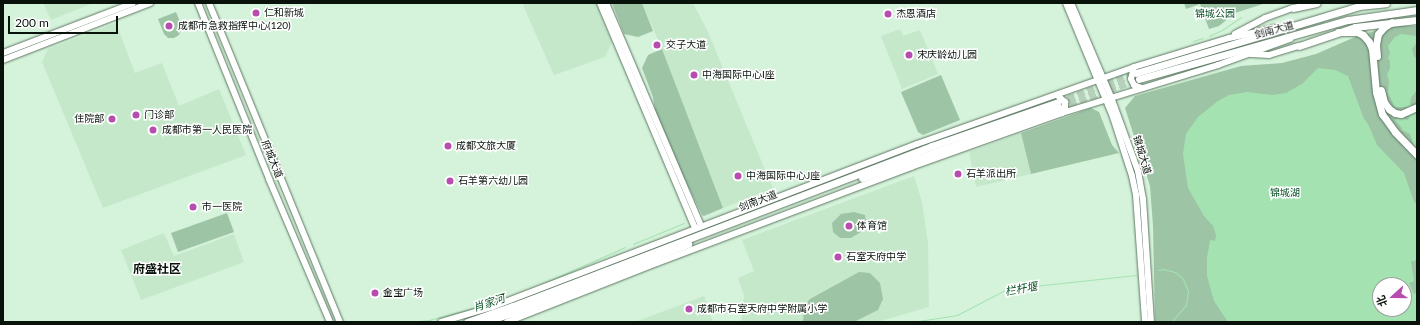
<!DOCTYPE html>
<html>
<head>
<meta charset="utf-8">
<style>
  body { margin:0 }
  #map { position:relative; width:1420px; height:325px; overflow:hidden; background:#d5f2da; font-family:Lato,"Noto Sans SC",sans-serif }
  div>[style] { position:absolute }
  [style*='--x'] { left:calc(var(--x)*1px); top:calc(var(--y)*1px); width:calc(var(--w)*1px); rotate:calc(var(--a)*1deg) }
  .built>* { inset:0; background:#c5e8cb }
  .green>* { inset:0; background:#9ec4a6 }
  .water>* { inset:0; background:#a4e3b1 }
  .stream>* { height:1px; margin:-0.5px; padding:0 0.5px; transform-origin:0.5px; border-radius:0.5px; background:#a4e3b1 }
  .highway-tunnel>* { height:7px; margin-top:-3.5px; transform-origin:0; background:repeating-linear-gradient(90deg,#b6d0bb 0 7px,transparent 0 10.5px) }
  .roads { filter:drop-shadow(0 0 1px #5d7762) drop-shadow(0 0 1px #5d7762) }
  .major>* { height:6px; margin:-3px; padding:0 3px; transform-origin:3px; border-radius:3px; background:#fff }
  .highway>* { height:7px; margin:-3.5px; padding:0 3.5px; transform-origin:3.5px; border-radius:3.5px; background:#fff }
  .dots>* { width:11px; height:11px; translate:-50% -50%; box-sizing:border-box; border:2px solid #fff; border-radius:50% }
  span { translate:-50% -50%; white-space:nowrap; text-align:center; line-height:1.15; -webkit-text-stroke:3px #fff; paint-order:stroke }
  .poi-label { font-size:10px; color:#08120b }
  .left { translate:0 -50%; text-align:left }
  .right { translate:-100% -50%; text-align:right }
  .park-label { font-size:10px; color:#075125 }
  .street-label { font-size:10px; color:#08120b }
  .water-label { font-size:11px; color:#11562a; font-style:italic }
  .quarter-label { font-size:12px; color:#08120b; font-weight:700 }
  .frame { position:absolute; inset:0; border:4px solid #08120b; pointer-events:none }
  .north { position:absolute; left:1372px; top:277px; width:40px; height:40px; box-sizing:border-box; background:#fff; border:1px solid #9ca09d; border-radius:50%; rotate:249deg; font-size:11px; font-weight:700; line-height:16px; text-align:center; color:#08120b }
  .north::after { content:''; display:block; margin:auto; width:14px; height:18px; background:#b74daf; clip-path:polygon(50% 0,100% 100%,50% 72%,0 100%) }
  .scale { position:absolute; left:8px; top:16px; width:110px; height:18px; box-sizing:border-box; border:2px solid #08120b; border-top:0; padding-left:5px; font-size:12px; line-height:14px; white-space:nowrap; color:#08120b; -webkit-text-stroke:3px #fff; paint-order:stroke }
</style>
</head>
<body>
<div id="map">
  <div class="built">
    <div style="clip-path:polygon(43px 3px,93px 3px,51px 20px)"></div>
    <div style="clip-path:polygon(522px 3px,596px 3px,612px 42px,605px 57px,554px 75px)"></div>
    <div style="clip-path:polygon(642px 3px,693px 3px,708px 32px,773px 189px,723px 208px,662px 49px)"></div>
    <div style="clip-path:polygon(116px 23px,135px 73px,162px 63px,179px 106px,219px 89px,246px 155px,103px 208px,42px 62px,48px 49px)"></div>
    <div style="clip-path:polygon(900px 29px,903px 36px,920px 30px,938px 74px,902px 89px,881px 36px)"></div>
    <div style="clip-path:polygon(1021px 133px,1031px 174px,976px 187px,969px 152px)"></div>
    <div style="clip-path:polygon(914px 176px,922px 202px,928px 243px,929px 307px,877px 322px,741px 322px,744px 296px,738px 278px,754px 271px,742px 240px)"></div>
    <div style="clip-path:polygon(164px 233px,174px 256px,234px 234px,244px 262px,141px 300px,121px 250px)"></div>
    <div style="clip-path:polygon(704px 296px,713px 322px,635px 322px)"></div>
  </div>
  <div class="green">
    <div style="clip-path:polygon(612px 3px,642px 3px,653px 31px,638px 37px,624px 34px)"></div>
    <div style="clip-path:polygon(1184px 3px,1266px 3px,1235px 13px,1219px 26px,1209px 29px,1200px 4px,1186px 9px)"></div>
    <div style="clip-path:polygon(176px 12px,182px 27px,179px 35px,174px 38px,168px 38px,164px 34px,158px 19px)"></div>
    <div style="clip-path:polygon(evenodd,1391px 26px,1417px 26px,1417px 322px,1155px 322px,1153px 226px,1150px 186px,1125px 108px,1135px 96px,1241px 66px,1282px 63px,1316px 54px,1355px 37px,1391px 26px,1380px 285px,1404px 285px,1404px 309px,1380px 309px,1380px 285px)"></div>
    <div style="clip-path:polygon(662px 49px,723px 208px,704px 216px,702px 215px,683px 176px,655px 110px,653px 97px,642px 68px,648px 55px)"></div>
    <div style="clip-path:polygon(941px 75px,960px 120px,923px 135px,918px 132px,901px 92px)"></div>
    <div style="clip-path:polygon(1091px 108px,1099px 112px,1112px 145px,1119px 153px,1031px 174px,1021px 133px)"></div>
    <div style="clip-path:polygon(854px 212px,865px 215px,866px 222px,864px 230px,851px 238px,840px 238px,833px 232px,832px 223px,841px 214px)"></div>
    <div style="clip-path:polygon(227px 213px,234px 232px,178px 252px,171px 233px)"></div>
    <div style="clip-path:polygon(859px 272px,870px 273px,880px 283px,883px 299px,878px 310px,854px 322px,803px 322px,804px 306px,810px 299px)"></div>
  </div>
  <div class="water">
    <div style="clip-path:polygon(1401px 34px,1417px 36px,1417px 42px,1412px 49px,1414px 56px,1417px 60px,1416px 91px,1411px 98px,1410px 103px,1417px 115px,1417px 145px,1415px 151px,1411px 151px,1413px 143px,1410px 134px,1402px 130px,1402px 128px,1395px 120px,1399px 118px,1408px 120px,1410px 115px,1407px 107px,1395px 107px,1388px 93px,1389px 80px,1387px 75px,1390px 68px,1390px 61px,1388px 59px,1390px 53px,1388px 46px,1395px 37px)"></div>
    <div style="clip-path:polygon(evenodd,1318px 68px,1335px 70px,1348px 76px,1364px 119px,1368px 124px,1377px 145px,1404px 173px,1414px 202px,1417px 204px,1417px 255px,1415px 261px,1411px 261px,1414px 281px,1409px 283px,1414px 294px,1417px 293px,1417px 322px,1228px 322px,1214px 301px,1207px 276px,1207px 258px,1210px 240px,1215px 241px,1216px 235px,1213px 226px,1204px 216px,1188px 188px,1183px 154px,1186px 134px,1198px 117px,1218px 101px,1229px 95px,1247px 92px,1272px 95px,1286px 93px,1302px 84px,1318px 68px,1380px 285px,1404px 285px,1404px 309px,1380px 309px,1380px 285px)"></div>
  </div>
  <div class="stream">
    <div style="--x:1259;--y:3;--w:1;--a:0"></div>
    <div style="--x:1209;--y:36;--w:14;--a:-25"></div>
    <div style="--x:1222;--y:30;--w:23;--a:-34"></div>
    <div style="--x:1193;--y:41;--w:10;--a:-17"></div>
    <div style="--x:633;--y:244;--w:55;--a:-22.4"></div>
    <div style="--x:1158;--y:270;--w:5;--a:-11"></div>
    <div style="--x:1163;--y:269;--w:12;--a:14"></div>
    <div style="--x:1175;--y:272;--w:11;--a:41"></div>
    <div style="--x:1183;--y:279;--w:13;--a:67"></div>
    <div style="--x:1188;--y:291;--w:14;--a:98"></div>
    <div style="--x:1186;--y:305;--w:23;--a:131"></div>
    <div style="--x:542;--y:284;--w:91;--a:-24"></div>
    <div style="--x:408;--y:322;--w:21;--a:-5"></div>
    <div style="--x:429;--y:320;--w:58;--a:-15"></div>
    <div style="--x:485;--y:305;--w:39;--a:-19"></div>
    <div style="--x:912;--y:322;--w:46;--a:-8.8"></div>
    <div style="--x:957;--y:315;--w:56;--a:-27.5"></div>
    <div style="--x:1007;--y:289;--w:130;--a:-6.2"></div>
  </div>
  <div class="highway-tunnel">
    <div style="--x:1058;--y:102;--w:83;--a:-20.4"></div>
    <div style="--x:1060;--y:108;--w:83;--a:-20.4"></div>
  </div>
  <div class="roads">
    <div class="major">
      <div style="--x:198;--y:3;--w:190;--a:68"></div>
      <div style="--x:269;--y:179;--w:155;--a:66.9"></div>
      <div style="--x:209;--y:3;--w:345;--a:67.7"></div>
      <div style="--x:600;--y:3;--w:244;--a:67.1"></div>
      <div style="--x:606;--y:3;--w:242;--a:66.9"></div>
      <div style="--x:1066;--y:3;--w:123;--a:67.6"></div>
      <div style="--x:1113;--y:117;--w:62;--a:72.1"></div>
      <div style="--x:1132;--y:176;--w:19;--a:78"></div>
      <div style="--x:1136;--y:195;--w:127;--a:85.9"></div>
      <div style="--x:1071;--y:3;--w:102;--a:66.9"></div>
      <div style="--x:1111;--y:97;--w:79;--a:70"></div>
      <div style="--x:1138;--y:171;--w:28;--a:80"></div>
      <div style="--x:1143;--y:199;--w:123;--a:86.3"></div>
      <div style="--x:1235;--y:34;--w:34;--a:-28"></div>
      <div style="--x:1265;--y:18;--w:30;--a:-20"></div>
      <div style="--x:3;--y:53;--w:139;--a:-21"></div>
      <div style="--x:1251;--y:54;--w:18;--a:3"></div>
      <div style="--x:1269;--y:55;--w:31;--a:-17"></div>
      <div style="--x:3;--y:60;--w:158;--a:-21.2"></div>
      <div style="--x:1134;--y:67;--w:12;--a:104"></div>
      <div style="--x:1131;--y:79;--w:7;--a:63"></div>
      <div style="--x:1134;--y:85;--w:9;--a:21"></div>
      <div style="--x:1057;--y:95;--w:11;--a:41"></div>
      <div style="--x:1065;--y:102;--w:6;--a:90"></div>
      <div style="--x:1065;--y:108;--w:6;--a:121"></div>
      <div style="--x:441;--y:322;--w:53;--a:-16.4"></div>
      <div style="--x:492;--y:307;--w:455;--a:-21"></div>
      <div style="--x:917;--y:144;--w:230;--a:-19.5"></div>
      <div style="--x:1134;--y:67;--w:99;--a:-17"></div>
      <div style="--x:1229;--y:38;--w:47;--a:-12.3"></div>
      <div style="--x:507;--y:322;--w:161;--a:-21.5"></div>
      <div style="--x:657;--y:263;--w:272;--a:-20.7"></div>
      <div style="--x:911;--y:167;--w:160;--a:-19.7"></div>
      <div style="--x:1062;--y:113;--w:163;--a:-17.1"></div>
      <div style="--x:1218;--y:65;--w:77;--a:-19.9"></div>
    </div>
    <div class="highway">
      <div style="--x:1293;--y:8;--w:24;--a:-12"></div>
      <div style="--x:1338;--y:32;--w:19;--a:0"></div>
      <div style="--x:1357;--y:32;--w:7;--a:27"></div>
      <div style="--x:1363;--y:35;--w:9;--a:49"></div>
      <div style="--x:1369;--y:42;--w:8;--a:67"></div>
      <div style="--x:1372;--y:49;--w:43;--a:84.7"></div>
      <div style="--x:1376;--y:92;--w:23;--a:75"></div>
      <div style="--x:1382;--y:114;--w:22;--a:54"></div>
      <div style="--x:1395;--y:132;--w:32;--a:46"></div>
      <div style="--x:1299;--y:46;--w:59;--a:-18.7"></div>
      <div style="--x:1355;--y:27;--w:62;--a:-6.4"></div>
      <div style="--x:1377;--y:56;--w:11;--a:-95"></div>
      <div style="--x:1376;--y:45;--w:11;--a:-80"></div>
      <div style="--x:1378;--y:34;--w:9;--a:-49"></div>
      <div style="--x:1384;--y:27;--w:9;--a:-32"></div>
      <div style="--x:1136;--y:73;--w:233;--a:-16.7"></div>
      <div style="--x:1359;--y:6;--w:27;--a:-6"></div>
      <div style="--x:1139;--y:79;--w:217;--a:-15.8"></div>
      <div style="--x:1348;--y:20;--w:70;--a:-8.2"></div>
      <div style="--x:1381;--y:90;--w:12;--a:76"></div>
      <div style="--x:1384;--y:102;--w:9;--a:54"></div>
      <div style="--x:1389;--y:109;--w:7;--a:34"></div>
      <div style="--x:1395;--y:113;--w:6;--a:9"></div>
      <div style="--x:1401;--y:114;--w:17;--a:-24"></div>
      <div style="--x:862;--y:178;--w:210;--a:-19.5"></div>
      <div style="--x:467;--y:322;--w:49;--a:-19.2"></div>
      <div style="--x:513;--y:306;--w:449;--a:-20.9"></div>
      <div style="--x:932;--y:146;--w:133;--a:-19.2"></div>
      <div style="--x:484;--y:322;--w:35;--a:-18"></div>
      <div style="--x:517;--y:311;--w:184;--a:-21.4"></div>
    </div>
  </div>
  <div class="dots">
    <div style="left:256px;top:13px;background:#b74daf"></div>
    <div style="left:888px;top:14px;background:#b74daf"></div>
    <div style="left:169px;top:26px;background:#b74daf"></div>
    <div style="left:657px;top:45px;background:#b74daf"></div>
    <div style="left:909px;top:55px;background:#b74daf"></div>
    <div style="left:694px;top:75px;background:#b74daf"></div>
    <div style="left:136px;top:115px;background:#b74daf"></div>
    <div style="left:112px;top:119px;background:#b74daf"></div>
    <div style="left:153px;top:130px;background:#b74daf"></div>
    <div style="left:448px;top:146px;background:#b74daf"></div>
    <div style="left:958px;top:174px;background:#b74daf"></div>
    <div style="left:738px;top:176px;background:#b74daf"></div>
    <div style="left:450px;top:181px;background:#b74daf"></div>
    <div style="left:193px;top:207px;background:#b74daf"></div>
    <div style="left:849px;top:226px;background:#b74daf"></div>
    <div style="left:838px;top:257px;background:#b74daf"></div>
    <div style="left:375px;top:293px;background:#b74daf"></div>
    <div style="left:689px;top:309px;background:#b74daf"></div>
  </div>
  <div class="poi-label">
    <span class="left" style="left:264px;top:13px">仁和新城</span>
    <span class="left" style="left:896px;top:14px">杰恩酒店</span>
    <span class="left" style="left:178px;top:26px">成都市急救指挥中心(120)</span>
    <span class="left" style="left:666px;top:45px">交子大道</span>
    <span class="left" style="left:917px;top:55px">宋庆龄幼儿园</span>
    <span class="left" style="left:702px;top:75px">中海国际中心I座</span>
    <span class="left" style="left:144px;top:115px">门诊部</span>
    <span class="right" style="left:104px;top:119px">住院部</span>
    <span class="left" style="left:162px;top:130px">成都市第一人民医院</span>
    <span class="left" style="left:456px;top:146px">成都文旅大厦</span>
    <span class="left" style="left:966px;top:174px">石羊派出所</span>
    <span class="left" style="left:746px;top:176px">中海国际中心J座</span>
    <span class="left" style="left:458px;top:181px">石羊第六幼儿园</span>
    <span class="left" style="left:202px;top:207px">市一医院</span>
    <span class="left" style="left:857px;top:226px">体育馆</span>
    <span class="left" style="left:846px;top:257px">石室天府中学</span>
    <span class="left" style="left:383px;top:293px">金宝广场</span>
    <span class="left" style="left:697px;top:309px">成都市石室天府中学附属小学</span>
  </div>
  <div class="park-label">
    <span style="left:1215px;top:14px">锦城公园</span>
    <span style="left:1285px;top:193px">锦城湖</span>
  </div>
  <div class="street-label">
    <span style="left:1274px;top:30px;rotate:-15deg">剑南大道</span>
    <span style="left:1142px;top:155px;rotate:73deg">锦城大道</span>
    <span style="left:272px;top:159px;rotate:68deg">府城大道</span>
    <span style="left:758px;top:201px;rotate:-21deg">剑南大道</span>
  </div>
  <div class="water-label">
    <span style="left:1021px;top:289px;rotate:-10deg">栏杆堰</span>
    <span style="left:489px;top:303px;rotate:-18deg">肖家河</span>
  </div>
  <div class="quarter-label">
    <span style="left:157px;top:269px">府盛社区</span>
  </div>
  <div class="frame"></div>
  <div class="north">北</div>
  <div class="scale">200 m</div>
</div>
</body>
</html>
